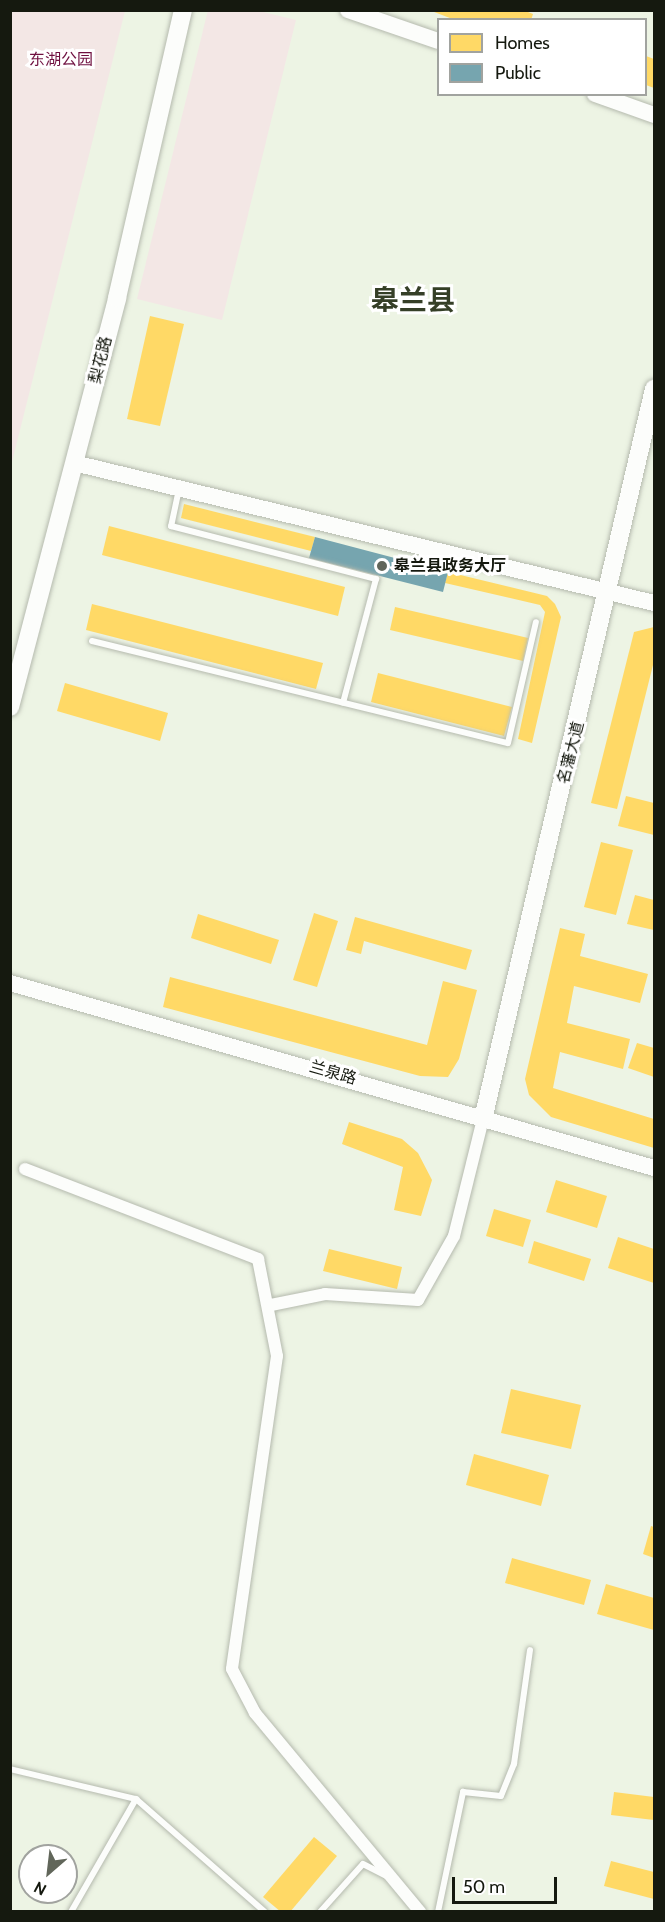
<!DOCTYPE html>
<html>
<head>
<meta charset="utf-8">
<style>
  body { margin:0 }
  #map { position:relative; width:665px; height:1922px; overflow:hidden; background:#edf4e4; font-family:Cabin,"Noto Sans SC",sans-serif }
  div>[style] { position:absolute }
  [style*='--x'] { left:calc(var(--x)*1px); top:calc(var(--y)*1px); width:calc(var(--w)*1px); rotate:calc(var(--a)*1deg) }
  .green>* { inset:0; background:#f3e7e5 }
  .homes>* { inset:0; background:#ffd966 }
  .public>* { inset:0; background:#76a5af }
  .roads { filter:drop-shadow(0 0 2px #b5baae) drop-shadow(0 0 2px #b5baae) }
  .service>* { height:6px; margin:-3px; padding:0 3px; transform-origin:3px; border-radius:3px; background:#fcfdfb }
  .minor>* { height:12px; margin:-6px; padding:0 6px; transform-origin:6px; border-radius:6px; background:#fcfdfb }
  .tertiary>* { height:16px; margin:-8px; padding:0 8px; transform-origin:8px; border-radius:8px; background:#fcfdfb }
  .secondary>* { height:18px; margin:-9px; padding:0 9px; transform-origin:9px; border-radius:9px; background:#fcfdfb }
  .dots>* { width:16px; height:16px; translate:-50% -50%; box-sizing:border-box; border:3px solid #fff; border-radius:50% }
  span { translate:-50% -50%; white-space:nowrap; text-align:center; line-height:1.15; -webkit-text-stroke:6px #fff; paint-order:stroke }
  .park-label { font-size:16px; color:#6f1040 }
  .street-label { font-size:16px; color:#15190f }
  .poi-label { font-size:16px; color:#15190f; font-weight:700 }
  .left { translate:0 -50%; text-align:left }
  .town-label { font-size:28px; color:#353f27; font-weight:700 }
  .frame { position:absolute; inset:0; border:12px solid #15190f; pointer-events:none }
  .legend { position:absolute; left:437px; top:18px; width:210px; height:78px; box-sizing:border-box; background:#fff; border:2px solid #a1a39f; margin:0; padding:8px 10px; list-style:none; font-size:18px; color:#15190f }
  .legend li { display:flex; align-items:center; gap:12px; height:30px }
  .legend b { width:30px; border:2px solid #a1a39f }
  .north { position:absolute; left:18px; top:1844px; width:60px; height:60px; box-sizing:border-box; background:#fff; border:2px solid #a1a39f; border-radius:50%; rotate:208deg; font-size:16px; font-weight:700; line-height:24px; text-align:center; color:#15190f }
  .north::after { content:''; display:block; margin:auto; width:21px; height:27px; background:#61665a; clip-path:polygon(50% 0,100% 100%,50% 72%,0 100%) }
  .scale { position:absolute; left:452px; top:1877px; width:105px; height:27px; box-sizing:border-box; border:3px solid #15190f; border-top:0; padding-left:8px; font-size:18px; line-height:21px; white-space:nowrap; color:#15190f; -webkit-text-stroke:4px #fff; paint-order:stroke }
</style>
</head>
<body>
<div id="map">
  <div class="green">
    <div style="clip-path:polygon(11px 10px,125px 11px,11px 466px,10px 11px)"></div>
    <div style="clip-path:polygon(208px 10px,259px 11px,296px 20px,222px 320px,137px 299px)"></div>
  </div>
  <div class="homes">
    <div style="clip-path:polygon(429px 10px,523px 10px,533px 14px,531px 20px,455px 20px)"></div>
    <div style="clip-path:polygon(646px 56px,654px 59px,654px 88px,646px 85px)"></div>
    <div style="clip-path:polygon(150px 316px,184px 324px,160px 426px,127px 419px)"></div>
    <div style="clip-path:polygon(184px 504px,315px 537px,311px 551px,181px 518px)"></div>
    <div style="clip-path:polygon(109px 526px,345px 587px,338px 616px,102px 555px)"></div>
    <div style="clip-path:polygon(448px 572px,547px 596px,555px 604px,561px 617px,532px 743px,518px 739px,545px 612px,540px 605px,445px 583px)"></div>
    <div style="clip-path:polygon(92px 604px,323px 663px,316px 689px,86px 630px)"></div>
    <div style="clip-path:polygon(395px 607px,528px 638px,523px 661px,390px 630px)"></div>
    <div style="clip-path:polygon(654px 627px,654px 661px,617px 809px,591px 803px,634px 632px)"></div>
    <div style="clip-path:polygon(378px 673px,512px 707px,504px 736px,371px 702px)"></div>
    <div style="clip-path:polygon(65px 683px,168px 713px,160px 741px,57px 711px)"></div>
    <div style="clip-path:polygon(626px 796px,654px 803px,654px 835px,618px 826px)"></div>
    <div style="clip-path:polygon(601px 842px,633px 850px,616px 915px,584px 907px)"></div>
    <div style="clip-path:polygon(635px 895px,654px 900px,654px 930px,627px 924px)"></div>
    <div style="clip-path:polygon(314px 913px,338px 921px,317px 987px,293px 980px)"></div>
    <div style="clip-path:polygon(198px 914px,279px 940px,271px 964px,191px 938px)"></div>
    <div style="clip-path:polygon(355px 917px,472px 950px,466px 970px,364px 941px,361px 954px,346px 950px)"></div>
    <div style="clip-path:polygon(560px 928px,585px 934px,580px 956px,648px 974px,640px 1003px,574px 986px,567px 1023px,630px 1039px,623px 1069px,560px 1052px,553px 1088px,654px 1119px,654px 1148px,551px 1117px,529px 1095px,525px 1079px)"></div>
    <div style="clip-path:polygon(170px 977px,427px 1045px,443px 981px,477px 990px,459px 1059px,448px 1077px,420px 1076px,163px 1007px)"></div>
    <div style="clip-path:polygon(637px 1043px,654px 1048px,654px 1077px,628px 1068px)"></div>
    <div style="clip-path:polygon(349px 1122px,402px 1139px,418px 1153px,432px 1180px,421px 1216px,394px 1210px,403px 1167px,342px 1144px)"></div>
    <div style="clip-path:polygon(556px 1180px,607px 1196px,597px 1228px,546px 1212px)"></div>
    <div style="clip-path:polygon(494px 1209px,531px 1220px,523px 1247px,486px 1236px)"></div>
    <div style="clip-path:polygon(618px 1237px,654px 1249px,654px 1283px,608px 1268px)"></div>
    <div style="clip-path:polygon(534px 1241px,591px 1259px,584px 1281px,528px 1263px)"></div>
    <div style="clip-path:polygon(329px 1249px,402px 1267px,397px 1289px,323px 1271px)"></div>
    <div style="clip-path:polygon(511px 1389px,581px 1405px,571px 1449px,501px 1433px)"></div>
    <div style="clip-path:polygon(474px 1454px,549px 1475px,541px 1506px,466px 1485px)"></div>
    <div style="clip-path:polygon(651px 1526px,654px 1527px,654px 1558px,643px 1554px)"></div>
    <div style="clip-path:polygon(512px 1558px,591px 1580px,584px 1605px,505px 1583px)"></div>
    <div style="clip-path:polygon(606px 1584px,654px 1598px,654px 1630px,597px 1614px)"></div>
    <div style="clip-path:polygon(614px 1792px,654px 1797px,654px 1820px,611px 1815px)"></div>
    <div style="clip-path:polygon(314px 1837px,337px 1856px,290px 1912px,281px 1912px,263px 1897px)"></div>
    <div style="clip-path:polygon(611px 1861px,654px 1872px,654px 1899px,604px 1886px)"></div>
  </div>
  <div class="public">
    <div style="clip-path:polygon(315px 537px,448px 572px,443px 592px,309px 558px)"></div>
  </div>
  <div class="roads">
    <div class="service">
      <div style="--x:179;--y:489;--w:38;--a:102"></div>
      <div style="--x:171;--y:526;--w:212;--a:14.5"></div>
      <div style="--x:376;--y:579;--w:128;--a:104.9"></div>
      <div style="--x:92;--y:641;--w:428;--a:13.8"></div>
      <div style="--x:508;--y:743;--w:124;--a:-77"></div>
      <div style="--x:10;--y:1769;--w:130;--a:13.4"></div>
      <div style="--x:136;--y:1799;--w:171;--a:41.2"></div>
      <div style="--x:71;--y:1912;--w:130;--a:-60.1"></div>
      <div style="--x:320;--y:1912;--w:64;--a:-48.1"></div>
      <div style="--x:363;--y:1864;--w:27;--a:27"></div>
      <div style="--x:438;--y:1912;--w:123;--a:-78.2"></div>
      <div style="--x:463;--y:1792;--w:38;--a:6"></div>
      <div style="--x:501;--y:1796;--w:35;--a:-68"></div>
      <div style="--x:514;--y:1764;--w:115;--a:-82"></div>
    </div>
    <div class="minor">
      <div style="--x:25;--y:1169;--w:250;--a:21.1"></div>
      <div style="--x:258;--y:1259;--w:99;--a:78.9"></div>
      <div style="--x:277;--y:1356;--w:316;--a:98.2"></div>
      <div style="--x:232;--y:1669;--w:50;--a:62.4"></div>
      <div style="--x:255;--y:1713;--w:259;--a:50.3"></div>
      <div style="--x:271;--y:1305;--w:55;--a:-11.5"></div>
      <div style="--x:325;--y:1294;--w:93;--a:3.7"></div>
      <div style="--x:418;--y:1300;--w:73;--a:-60.6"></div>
      <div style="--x:454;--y:1236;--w:125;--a:-76.1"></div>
    </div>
    <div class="tertiary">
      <div style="--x:348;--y:10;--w:95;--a:19"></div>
      <div style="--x:595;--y:94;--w:63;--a:19.6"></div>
      <div style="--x:74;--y:463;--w:597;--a:13.57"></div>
      <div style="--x:10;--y:983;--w:670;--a:16.03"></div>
    </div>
    <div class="secondary">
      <div style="--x:10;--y:707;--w:423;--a:-75.3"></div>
      <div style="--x:117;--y:298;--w:295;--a:-77.1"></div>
      <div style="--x:484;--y:1115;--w:746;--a:-76.82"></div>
    </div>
  </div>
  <div class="dots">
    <div style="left:382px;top:566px;background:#61665a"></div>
  </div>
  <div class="park-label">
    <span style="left:61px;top:60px">东湖公园</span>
  </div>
  <div class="street-label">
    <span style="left:101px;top:360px;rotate:-76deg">梨花路</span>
    <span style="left:571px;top:753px;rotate:-76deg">名藩大道</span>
    <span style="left:333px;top:1073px;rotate:16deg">兰泉路</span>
  </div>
  <div class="poi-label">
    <span class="left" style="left:394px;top:566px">皋兰县政务大厅</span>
  </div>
  <div class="town-label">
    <span style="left:413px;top:300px">皋兰县</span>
  </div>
  <div class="frame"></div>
  <ul class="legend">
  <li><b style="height:16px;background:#ffd966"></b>Homes</li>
  <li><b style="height:16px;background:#76a5af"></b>Public</li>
  </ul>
  <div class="north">N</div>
  <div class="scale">50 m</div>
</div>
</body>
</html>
